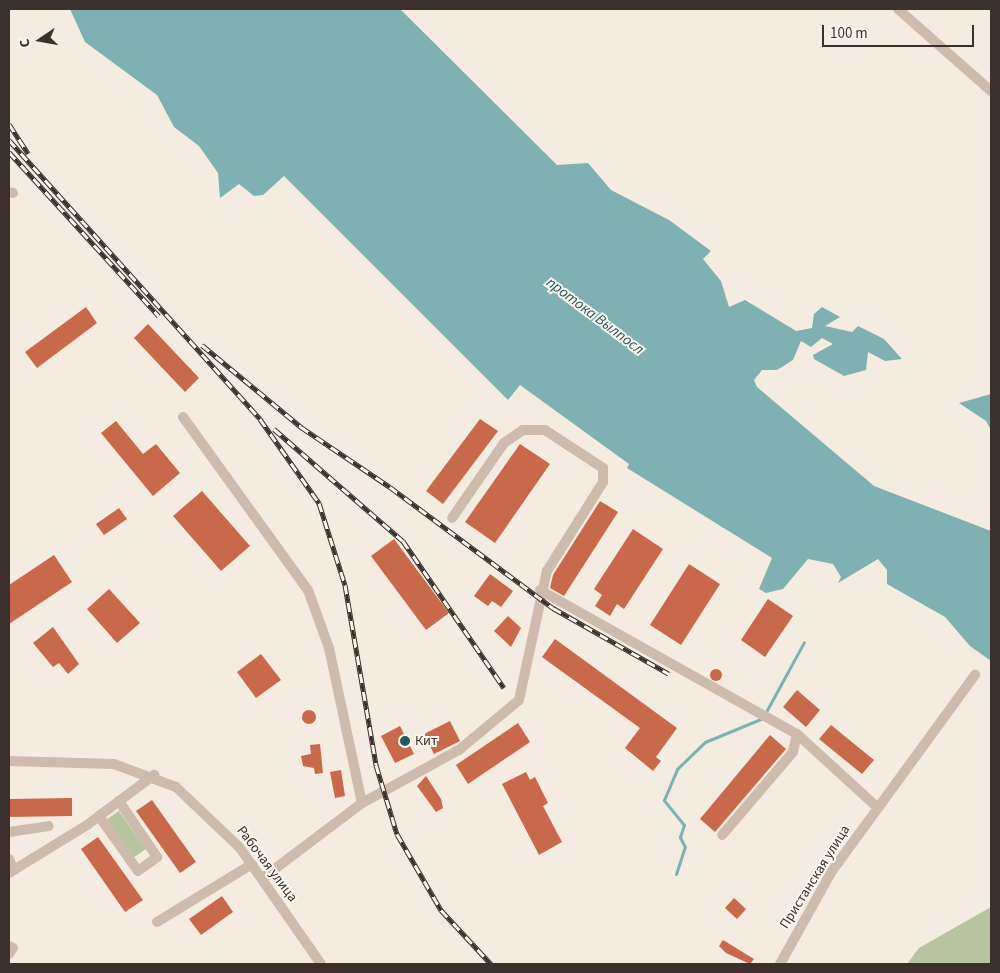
<!DOCTYPE html>
<html>
<head>
<meta charset="utf-8">
<style>
  body { margin:0 }
  #map { position:relative; width:1000px; height:973px; overflow:hidden; background:#f4ebe1; font-family:"Source Sans 3",sans-serif }
  div>[style] { position:absolute }
  [style*='--x'] { left:calc(var(--x)*1px); top:calc(var(--y)*1px); width:calc(var(--w)*1px); rotate:calc(var(--a)*1deg) }
  .green>* { inset:0; background:#b8c4a0 }
  .water>* { inset:0; background:#7fb0b2 }
  .stream>* { height:3px; margin:-1.5px; padding:0 1.5px; transform-origin:1.5px; border-radius:1.5px; background:#7fb0b2 }
  .building>* { inset:0; background:#c8694b }
  .round { border-radius:50% }
  .minor>* { height:10px; margin:-5px; padding:0 5px; transform-origin:5px; border-radius:5px; background:#cdbbac }
  .rail>* { height:5px; margin-top:-2.5px; transform-origin:0; background:repeating-linear-gradient(90deg,#fbf5ee 0 9px,#3b302b 0 18px); box-sizing:border-box; border-block:1px solid #3b302b }
  .dots>* { width:14px; height:14px; translate:-50% -50%; box-sizing:border-box; border:2px solid #fbf5ee; border-radius:50% }
  span { translate:-50% -50%; white-space:nowrap; text-align:center; line-height:1.15; -webkit-text-stroke:4px #fbf5ee; paint-order:stroke }
  .poi-label { font-size:14px; color:#3b302b }
  .left { translate:0 -50%; text-align:left }
  .street-label { font-size:14px; color:#3b302b }
  .water-label { font-size:15px; color:#1f5a5e; font-style:italic }
  .frame { position:absolute; inset:0; border:10px solid #3b302b; pointer-events:none }
  .north { position:absolute; left:15px; top:15px; width:50px; height:50px; -webkit-text-stroke:4px #fbf5ee; paint-order:stroke; rotate:258deg; font-size:14px; font-weight:700; line-height:20px; text-align:center; color:#3b302b }
  .north::after { content:''; display:block; margin:auto; width:18px; height:22px; background:#3b302b; clip-path:polygon(50% 0,100% 100%,50% 72%,0 100%) }
  .scale { position:absolute; left:822px; top:25px; width:152px; height:22px; box-sizing:border-box; border:2px solid #3b302b; border-top:0; padding-left:6px; font-size:15px; line-height:18px; white-space:nowrap; color:#3b302b; -webkit-text-stroke:4px #fbf5ee; paint-order:stroke }
</style>
</head>
<body>
<div id="map">
  <div class="green">
    <div style="clip-path:polygon(119px 811px,146px 849px,133px 858px,106px 820px)"></div>
    <div style="clip-path:polygon(991px 907px,991px 964px,907px 964px,919px 948px)"></div>
  </div>
  <div class="water">
    <div style="clip-path:polygon(70px 9px,400px 9px,557px 165px,588px 163px,611px 190px,669px 220px,711px 251px,703px 259px,721px 281px,729px 307px,745px 300px,796px 331px,812px 328px,814px 314px,822px 307px,840px 317px,825px 326px,852px 332px,858px 326px,884px 339px,902px 359px,885px 361px,868px 352px,866px 370px,844px 376px,814px 359px,813px 355px,833px 344px,822px 338px,811px 347px,801px 341px,793px 360px,777px 370px,762px 370px,754px 380px,757px 387px,874px 486px,991px 531px,991px 661px,970px 646px,945px 617px,887px 584px,887px 570px,878px 559px,838px 583px,841px 577px,833px 564px,808px 559px,783px 589px,766px 593px,759px 589px,772px 558px,627px 468px,629px 464px,520px 385px,508px 400px,284px 176px,263px 195px,254px 196px,239px 184px,220px 198px,218px 173px,199px 146px,174px 127px,157px 95px,85px 42px)"></div>
    <div style="clip-path:polygon(991px 394px,991px 430px,986px 421px,959px 403px)"></div>
  </div>
  <div class="stream">
    <div style="--x:767;--y:710;--w:77;--a:-61.4"></div>
    <div style="--x:676;--y:874;--w:28;--a:-72"></div>
    <div style="--x:685;--y:847;--w:11;--a:-117"></div>
    <div style="--x:680;--y:837;--w:13;--a:-72"></div>
    <div style="--x:684;--y:825;--w:32;--a:-129"></div>
    <div style="--x:664;--y:800;--w:34;--a:-67"></div>
    <div style="--x:677;--y:769;--w:39;--a:-44"></div>
    <div style="--x:705;--y:742;--w:63;--a:-22.5"></div>
  </div>
  <div class="building">
    <div style="clip-path:polygon(86px 307px,97px 323px,37px 368px,25px 352px)"></div>
    <div style="clip-path:polygon(148px 324px,199px 378px,185px 392px,134px 338px)"></div>
    <div style="clip-path:polygon(480px 419px,498px 431px,443px 504px,426px 491px)"></div>
    <div style="clip-path:polygon(116px 421px,143px 454px,156px 444px,180px 473px,153px 496px,101px 433px)"></div>
    <div style="clip-path:polygon(520px 444px,550px 464px,495px 543px,465px 522px)"></div>
    <div style="clip-path:polygon(202px 491px,250px 546px,221px 571px,173px 516px)"></div>
    <div style="clip-path:polygon(600px 501px,618px 512px,564px 596px,550px 588px,553px 575px)"></div>
    <div style="clip-path:polygon(119px 508px,127px 519px,104px 535px,96px 524px)"></div>
    <div style="clip-path:polygon(633px 529px,663px 549px,624px 609px,617px 604px,610px 616px,595px 606px,602px 595px,594px 589px)"></div>
    <div style="clip-path:polygon(394px 539px,449px 613px,426px 630px,371px 556px)"></div>
    <div style="clip-path:polygon(54px 555px,72px 582px,9px 624px,9px 585px)"></div>
    <div style="clip-path:polygon(689px 564px,720px 584px,681px 645px,650px 625px)"></div>
    <div style="clip-path:polygon(490px 574px,513px 591px,501px 607px,492px 601px,488px 606px,474px 596px)"></div>
    <div style="clip-path:polygon(109px 589px,140px 623px,117px 643px,87px 609px)"></div>
    <div style="clip-path:polygon(768px 599px,793px 616px,765px 657px,741px 640px)"></div>
    <div style="clip-path:polygon(508px 616px,521px 628px,511px 647px,494px 631px)"></div>
    <div style="clip-path:polygon(53px 627px,79px 664px,68px 674px,59px 663px,53px 667px,33px 643px)"></div>
    <div style="clip-path:polygon(555px 639px,677px 728px,656px 757px,661px 761px,653px 771px,625px 748px,640px 728px,542px 657px)"></div>
    <div style="clip-path:polygon(261px 654px,281px 680px,256px 698px,237px 672px)"></div>
    <div class="round" style="left:710px;top:669px;width:12px;height:12px"></div>
    <div style="clip-path:polygon(797px 690px,820px 710px,806px 727px,783px 707px)"></div>
    <div class="round" style="left:302px;top:710px;width:14px;height:14px"></div>
    <div style="clip-path:polygon(450px 721px,460px 741px,434px 754px,424px 734px)"></div>
    <div style="clip-path:polygon(518px 723px,530px 742px,468px 784px,456px 765px)"></div>
    <div style="clip-path:polygon(831px 725px,874px 760px,862px 774px,819px 739px)"></div>
    <div style="clip-path:polygon(400px 726px,414px 754px,395px 763px,381px 736px)"></div>
    <div style="clip-path:polygon(770px 735px,786px 749px,715px 832px,700px 819px)"></div>
    <div style="clip-path:polygon(320px 744px,323px 773px,315px 774px,314px 768px,303px 766px,301px 756px,311px 754px,310px 745px)"></div>
    <div style="clip-path:polygon(341px 770px,345px 796px,335px 798px,330px 772px)"></div>
    <div style="clip-path:polygon(526px 772px,530px 780px,535px 777px,548px 803px,543px 806px,562px 842px,539px 855px,502px 784px)"></div>
    <div style="clip-path:polygon(426px 776px,441px 799px,443px 808px,436px 812px,417px 786px)"></div>
    <div style="clip-path:polygon(72px 798px,72px 816px,9px 817px,9px 799px)"></div>
    <div style="clip-path:polygon(152px 800px,196px 862px,180px 873px,136px 811px)"></div>
    <div style="clip-path:polygon(98px 837px,143px 900px,125px 912px,81px 849px)"></div>
    <div style="clip-path:polygon(222px 896px,233px 912px,201px 935px,189px 919px)"></div>
    <div style="clip-path:polygon(734px 898px,746px 909px,737px 919px,725px 908px)"></div>
    <div style="clip-path:polygon(723px 940px,754px 959px,750px 964px,726px 953px,719px 946px)"></div>
  </div>
  <div class="minor">
    <div style="--x:898;--y:9;--w:124;--a:41.4"></div>
    <div style="--x:9;--y:192;--w:4;--a:14"></div>
    <div style="--x:183;--y:417;--w:213;--a:54.2"></div>
    <div style="--x:308;--y:590;--w:62;--a:70.1"></div>
    <div style="--x:329;--y:648;--w:158;--a:78"></div>
    <div style="--x:362;--y:803;--w:124;--a:142.9"></div>
    <div style="--x:540;--y:590;--w:295;--a:29.3"></div>
    <div style="--x:797;--y:734;--w:18;--a:103"></div>
    <div style="--x:793;--y:752;--w:109;--a:130.5"></div>
    <div style="--x:797;--y:734;--w:108;--a:42.4"></div>
    <div style="--x:9;--y:761;--w:105;--a:1.6"></div>
    <div style="--x:114;--y:764;--w:66;--a:20.4"></div>
    <div style="--x:176;--y:787;--w:88;--a:43.6"></div>
    <div style="--x:240;--y:848;--w:141;--a:55.1"></div>
    <div style="--x:362;--y:803;--w:111;--a:-28.7"></div>
    <div style="--x:459;--y:750;--w:78;--a:-39.8"></div>
    <div style="--x:519;--y:700;--w:132;--a:-77.8"></div>
    <div style="--x:547;--y:571;--w:105;--a:-57.8"></div>
    <div style="--x:603;--y:482;--w:14;--a:-90"></div>
    <div style="--x:603;--y:468;--w:69;--a:-146.8"></div>
    <div style="--x:545;--y:430;--w:22;--a:180"></div>
    <div style="--x:523;--y:430;--w:23;--a:146"></div>
    <div style="--x:504;--y:443;--w:91;--a:124.7"></div>
    <div style="--x:99;--y:816;--w:67;--a:54.7"></div>
    <div style="--x:138;--y:871;--w:24;--a:-36"></div>
    <div style="--x:157;--y:857;--w:68;--a:-124.2"></div>
    <div style="--x:9;--y:832;--w:40;--a:-8.5"></div>
    <div style="--x:9;--y:859;--w:12;--a:66"></div>
    <div style="--x:9;--y:873;--w:92;--a:-31.6"></div>
    <div style="--x:87;--y:825;--w:84;--a:-36.7"></div>
    <div style="--x:157;--y:922;--w:111;--a:-31.4"></div>
    <div style="--x:9;--y:946;--w:4;--a:27"></div>
    <div style="--x:13;--y:948;--w:7;--a:124"></div>
    <div style="--x:780;--y:964;--w:107;--a:-60.8"></div>
    <div style="--x:832;--y:871;--w:243;--a:-53.9"></div>
  </div>
  <div class="rail">
    <div style="--x:9;--y:124;--w:35;--a:57"></div>
    <div style="--x:9;--y:140;--w:375;--a:48"></div>
    <div style="--x:260;--y:419;--w:103;--a:54.9"></div>
    <div style="--x:319;--y:503;--w:86;--a:72.4"></div>
    <div style="--x:345;--y:585;--w:183;--a:80.2"></div>
    <div style="--x:376;--y:765;--w:72;--a:73.1"></div>
    <div style="--x:397;--y:834;--w:88;--a:59.9"></div>
    <div style="--x:441;--y:910;--w:74;--a:47.2"></div>
    <div style="--x:9;--y:152;--w:222;--a:47.6"></div>
    <div style="--x:202;--y:345;--w:129;--a:39.6"></div>
    <div style="--x:301;--y:427;--w:107;--a:34"></div>
    <div style="--x:390;--y:487;--w:203;--a:36.6"></div>
    <div style="--x:553;--y:608;--w:133;--a:29.6"></div>
    <div style="--x:274;--y:429;--w:171;--a:41"></div>
    <div style="--x:403;--y:541;--w:178;--a:55.5"></div>
  </div>
  <div class="dots">
    <div style="left:405px;top:741px;background:#1f5a5e"></div>
  </div>
  <div class="poi-label">
    <span class="left" style="left:415px;top:741px">Кит</span>
  </div>
  <div class="street-label">
    <span style="left:267px;top:864px;rotate:53deg">Рабочая улица</span>
    <span style="left:815px;top:877px;rotate:-58deg">Пристанская улица</span>
  </div>
  <div class="water-label">
    <span style="left:595px;top:316px;rotate:37deg">протока Вылпосл</span>
  </div>
  <div class="frame"></div>
  <div class="north">С</div>
  <div class="scale">100 m</div>
</div>
</body>
</html>
